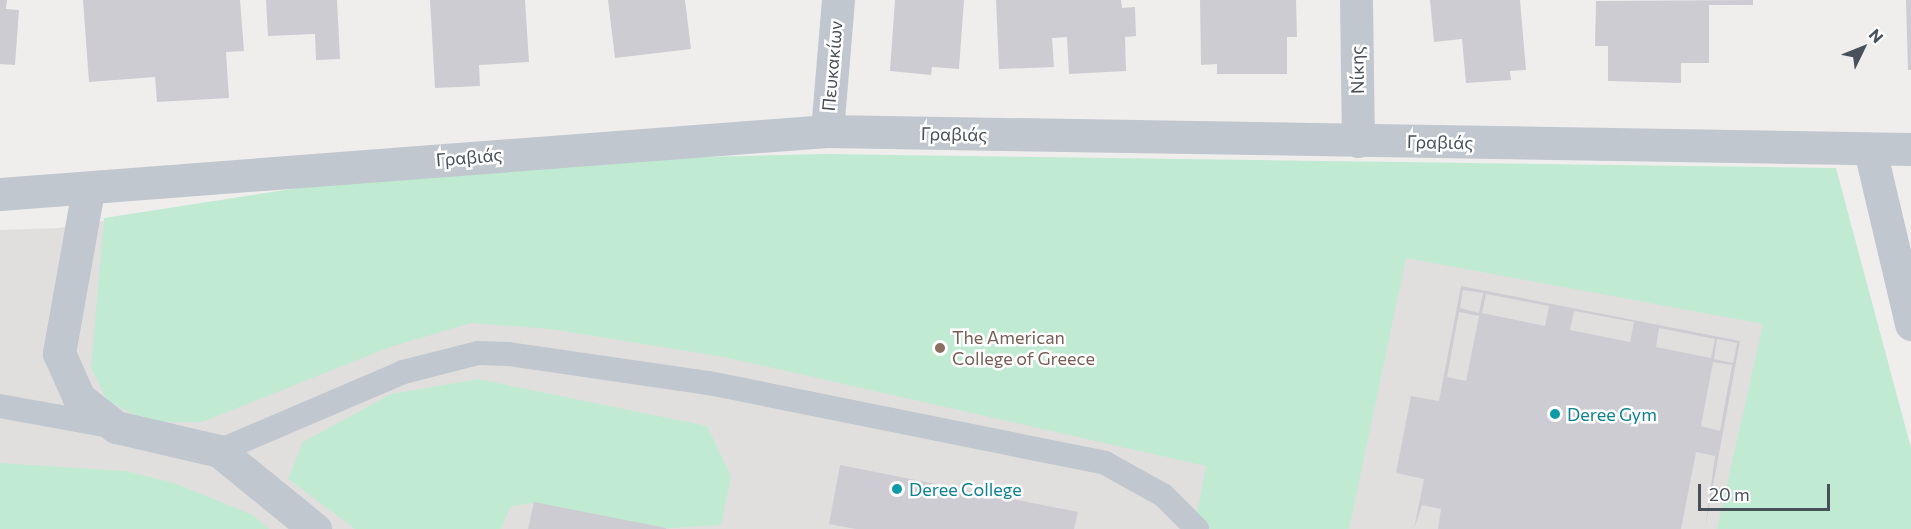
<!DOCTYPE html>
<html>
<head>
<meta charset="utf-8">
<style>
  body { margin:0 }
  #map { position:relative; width:1911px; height:529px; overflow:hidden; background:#f0eded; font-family:Commissioner,sans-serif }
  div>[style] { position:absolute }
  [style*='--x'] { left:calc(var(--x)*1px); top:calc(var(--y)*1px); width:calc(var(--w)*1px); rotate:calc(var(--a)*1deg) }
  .education>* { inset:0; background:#e1dfde }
  .green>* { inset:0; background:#c0ead2 }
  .building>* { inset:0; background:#ccccd2 }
  .service>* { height:24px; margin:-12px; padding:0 12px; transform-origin:12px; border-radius:12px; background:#c0c7ce }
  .minor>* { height:33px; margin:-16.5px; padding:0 16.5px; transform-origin:16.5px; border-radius:16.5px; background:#c0c7ce }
  .tertiary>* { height:33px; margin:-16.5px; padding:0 16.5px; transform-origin:16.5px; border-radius:16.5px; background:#c0c7ce }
  .dots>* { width:16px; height:16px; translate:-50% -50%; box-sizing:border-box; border:3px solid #fff; border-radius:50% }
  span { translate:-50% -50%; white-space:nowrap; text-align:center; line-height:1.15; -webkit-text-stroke:5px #fff; paint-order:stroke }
  .street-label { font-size:18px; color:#485059 }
  .education-label { font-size:18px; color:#785e54 }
  .left { translate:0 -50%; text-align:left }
  .culture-label { font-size:18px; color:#0d838f }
  .north { position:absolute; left:1833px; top:18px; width:60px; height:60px; -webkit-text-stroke:4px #fff; paint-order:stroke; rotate:47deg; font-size:16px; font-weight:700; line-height:24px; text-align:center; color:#485059 }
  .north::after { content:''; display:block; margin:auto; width:21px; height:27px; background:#485059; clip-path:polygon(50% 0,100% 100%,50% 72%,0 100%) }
  .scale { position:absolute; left:1698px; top:484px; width:132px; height:27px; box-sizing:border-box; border:3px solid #485059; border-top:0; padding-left:8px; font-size:18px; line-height:21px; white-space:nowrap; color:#485059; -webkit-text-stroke:4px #fff; paint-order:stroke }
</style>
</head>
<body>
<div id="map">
  <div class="education">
    <div style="clip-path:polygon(1834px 174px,1911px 529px,0 529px,0 230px,58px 228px,335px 185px)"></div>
  </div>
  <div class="green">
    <div style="clip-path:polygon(825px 154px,1836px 168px,1911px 448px,1911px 529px,1717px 529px,1763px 324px,1406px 258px,1349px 529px,1194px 529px,1206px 466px,724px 357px,550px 329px,471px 323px,387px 348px,202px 422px,147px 422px,107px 400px,91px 368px,104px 218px,331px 183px,583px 160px)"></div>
    <div style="clip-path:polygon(478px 379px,707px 426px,731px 476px,721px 525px,656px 529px,529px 503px,510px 507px,501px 529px,355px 529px,288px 479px,303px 442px,391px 394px)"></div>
    <div style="clip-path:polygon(0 463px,125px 471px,174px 483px,253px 515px,269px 529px,0 529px)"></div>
  </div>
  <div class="building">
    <div style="clip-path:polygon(0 0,7px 0,6px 9px,19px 10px,15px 65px,0 64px)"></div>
    <div style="clip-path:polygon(83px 0,240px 0,244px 51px,226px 52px,229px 98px,157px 102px,155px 77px,89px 82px)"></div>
    <div style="clip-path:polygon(266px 0,337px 0,340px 59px,316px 60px,315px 34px,268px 36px)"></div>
    <div style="clip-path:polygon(430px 0,525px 0,529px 62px,479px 65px,480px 86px,435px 88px)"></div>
    <div style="clip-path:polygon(608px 0,685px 0,691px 49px,615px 58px)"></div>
    <div style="clip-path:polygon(895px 0,964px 0,959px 69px,932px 67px,931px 75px,890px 71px)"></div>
    <div style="clip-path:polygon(996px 0,1121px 0,1122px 8px,1135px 7px,1136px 36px,1125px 37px,1126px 71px,1069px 74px,1067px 37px,1052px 38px,1054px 67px,999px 69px)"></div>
    <div style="clip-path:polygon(1200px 0,1296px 0,1297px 37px,1287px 37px,1287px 74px,1217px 74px,1217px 64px,1201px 65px)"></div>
    <div style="clip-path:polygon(1430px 0,1520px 0,1526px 70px,1510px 71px,1511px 80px,1466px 83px,1462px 39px,1434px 42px)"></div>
    <div style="clip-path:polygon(1753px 0,1753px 5px,1709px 5px,1709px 63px,1681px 63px,1681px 83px,1608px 81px,1608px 46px,1595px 46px,1596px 1px)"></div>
    <div style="clip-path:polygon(1906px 0,1911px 0,1911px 70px,1908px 70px)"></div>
    <div style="clip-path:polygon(evenodd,1461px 286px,1740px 341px,1705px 529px,1715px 456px,1696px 452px,1681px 529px,1438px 529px,1441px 509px,1422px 505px,1414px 529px,1424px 479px,1396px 473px,1411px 396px,1439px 401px,1461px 286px,1463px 290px,1483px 293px,1479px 313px,1460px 308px,1463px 290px,1461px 286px,1486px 294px,1549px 306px,1545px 326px,1482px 313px,1486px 294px,1461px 286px,1574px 311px,1634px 322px,1630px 342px,1570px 330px,1574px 311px,1461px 286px,1459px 312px,1479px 316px,1466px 381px,1447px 377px,1459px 312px,1461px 286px,1659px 328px,1715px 339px,1711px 358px,1656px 347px,1659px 328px,1461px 286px,1717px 339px,1737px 343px,1733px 363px,1714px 359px,1717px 339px,1461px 286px,1713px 362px,1732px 365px,1720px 431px,1701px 426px,1713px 362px)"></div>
    <div style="clip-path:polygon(840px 465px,1078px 512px,1074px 529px,856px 529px,829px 524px)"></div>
    <div style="clip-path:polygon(534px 502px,666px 528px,666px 529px,528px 529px)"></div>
  </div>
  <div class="service">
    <div style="--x:0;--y:406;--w:117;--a:10.3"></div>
    <div style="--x:219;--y:451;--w:200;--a:-23.2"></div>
    <div style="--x:403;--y:372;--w:77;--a:-14.2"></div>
    <div style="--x:478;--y:353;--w:31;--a:2"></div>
    <div style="--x:509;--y:354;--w:202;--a:8.3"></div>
    <div style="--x:709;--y:383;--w:404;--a:11.4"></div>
    <div style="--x:1105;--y:463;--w:66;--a:28.9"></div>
    <div style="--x:1163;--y:495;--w:48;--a:45"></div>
  </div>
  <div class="minor">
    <div style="--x:1356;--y:0;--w:141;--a:89.2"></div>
    <div style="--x:827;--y:131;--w:131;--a:-85.2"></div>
    <div style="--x:1870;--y:150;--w:179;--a:76.7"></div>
    <div style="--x:88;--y:190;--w:166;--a:100.1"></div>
    <div style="--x:59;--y:353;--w:49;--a:66"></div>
    <div style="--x:79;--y:398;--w:47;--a:38.1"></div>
    <div style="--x:116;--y:427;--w:106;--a:13.1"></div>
    <div style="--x:219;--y:451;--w:124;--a:39.1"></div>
  </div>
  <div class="tertiary">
    <div style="--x:0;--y:194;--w:829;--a:-4.36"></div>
    <div style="--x:827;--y:131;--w:1084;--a:0.95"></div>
  </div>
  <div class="dots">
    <div style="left:940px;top:348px;background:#8d6e63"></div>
    <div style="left:1555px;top:414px;background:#0f9aa8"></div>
    <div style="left:897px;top:489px;background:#0f9aa8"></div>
  </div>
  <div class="street-label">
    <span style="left:832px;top:66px;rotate:-85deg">Πευκακίων</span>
    <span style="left:1357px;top:70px;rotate:-91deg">Νίκης</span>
    <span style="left:954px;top:134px;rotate:1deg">Γραβιάς</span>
    <span style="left:1440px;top:142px;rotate:1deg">Γραβιάς</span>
    <span style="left:469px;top:157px;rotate:-5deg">Γραβιάς</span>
  </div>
  <div class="education-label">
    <span class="left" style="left:952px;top:348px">The American<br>College of Greece</span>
  </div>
  <div class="culture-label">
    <span class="left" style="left:1567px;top:414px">Deree Gym</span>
    <span class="left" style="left:909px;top:489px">Deree College</span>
  </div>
  <div class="north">N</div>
  <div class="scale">20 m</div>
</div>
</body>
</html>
